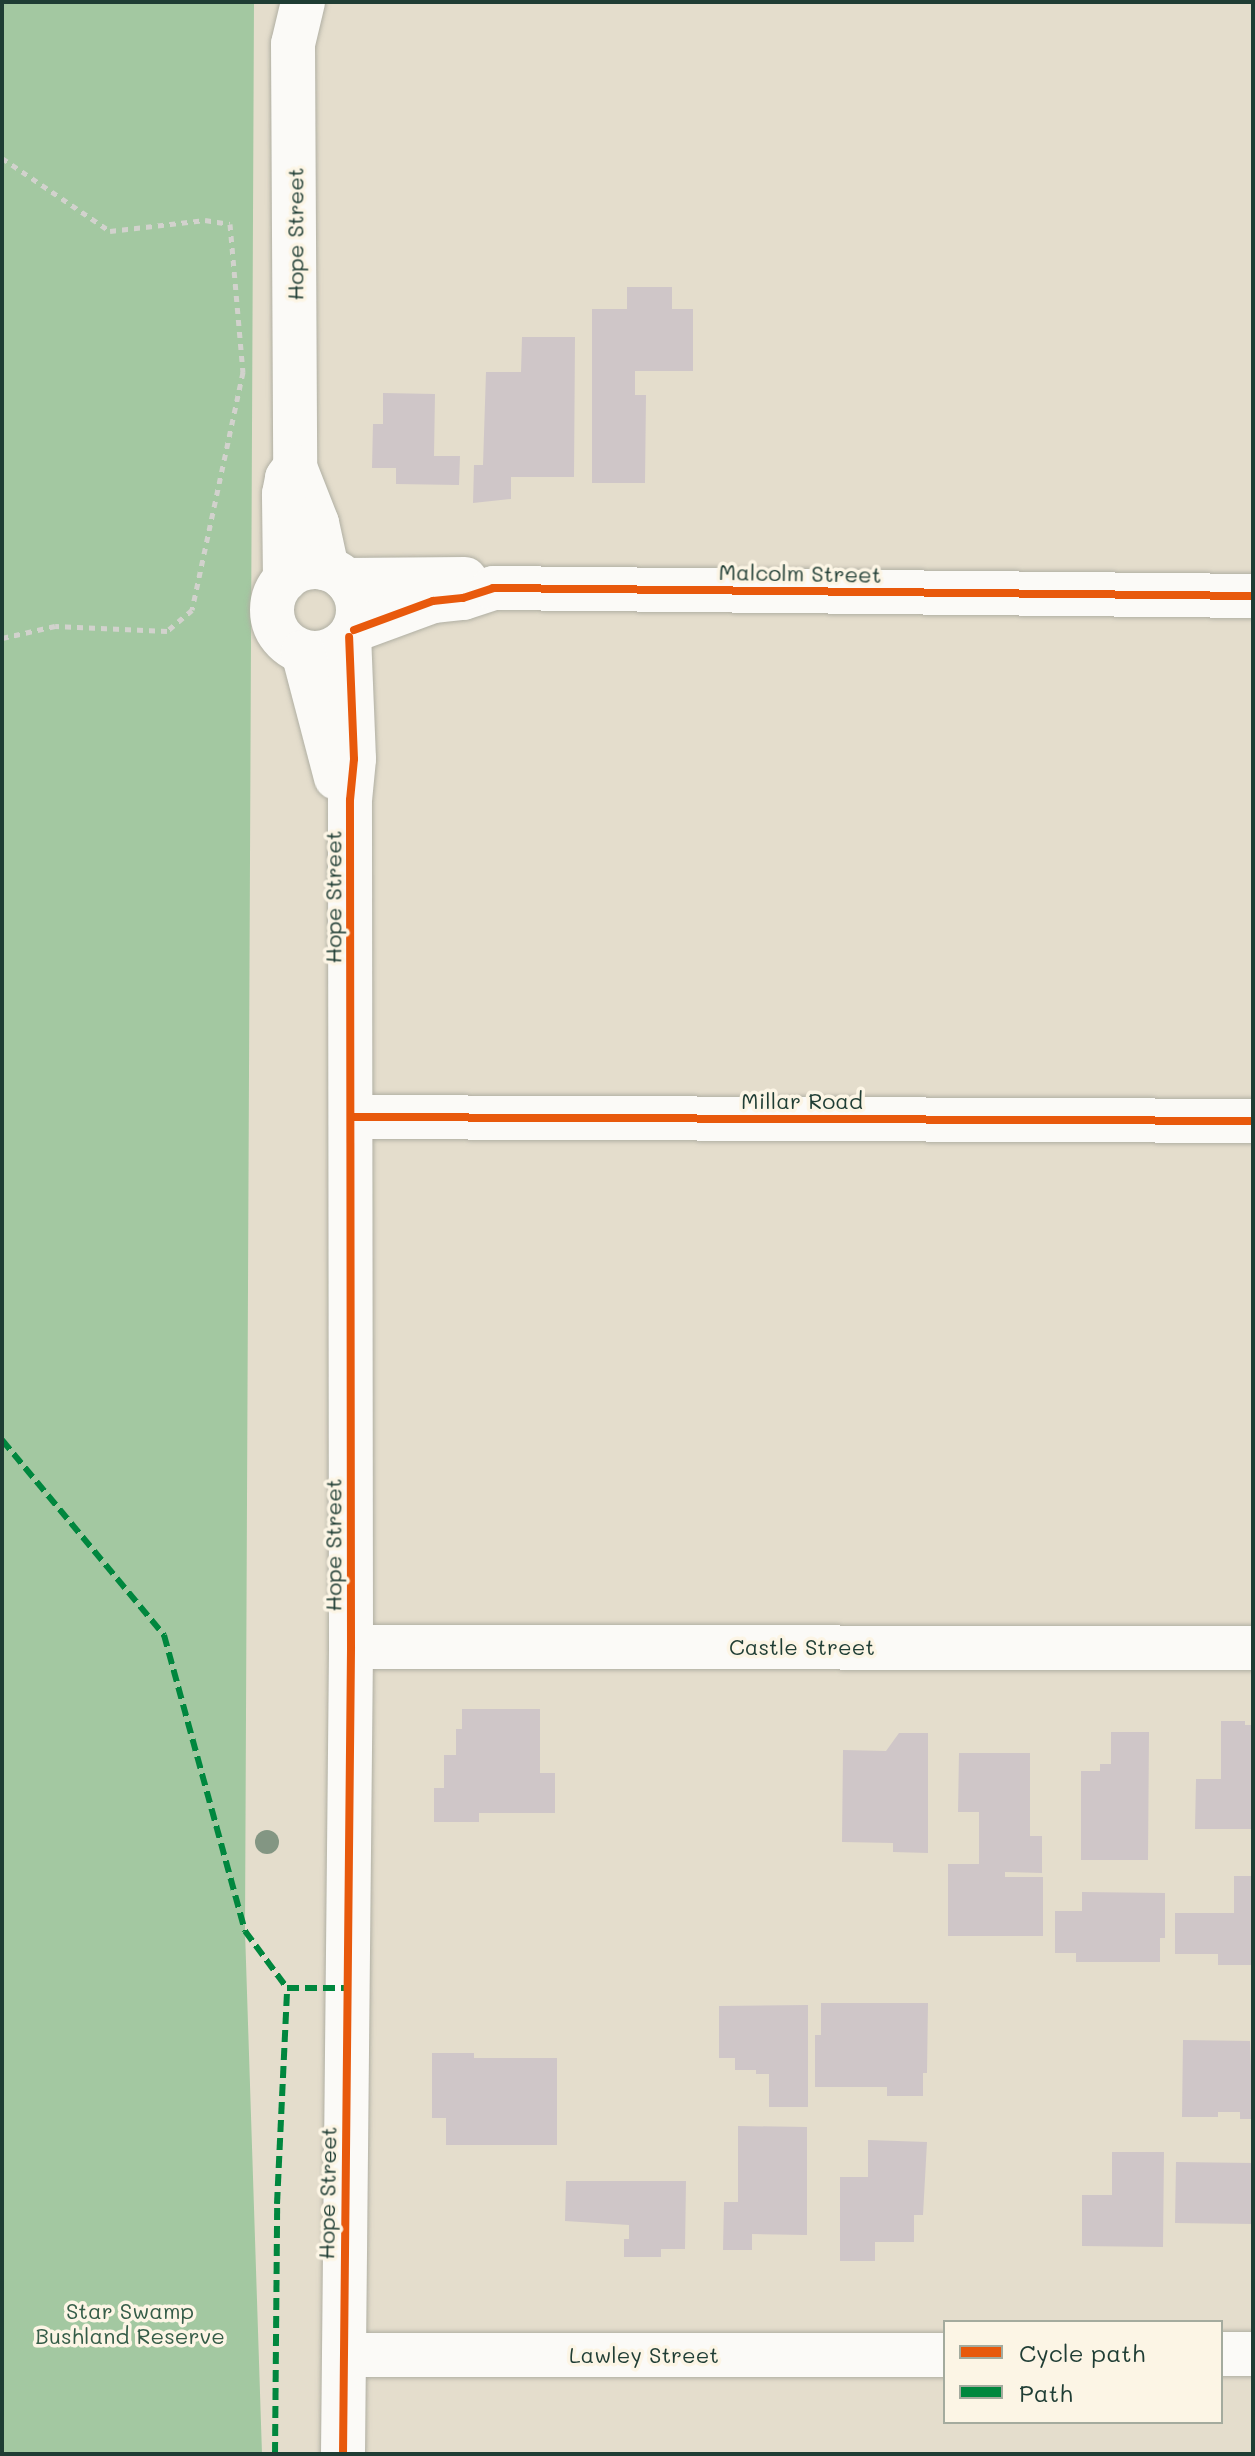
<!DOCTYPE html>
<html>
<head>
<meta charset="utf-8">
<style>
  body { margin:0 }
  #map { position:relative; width:1255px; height:2456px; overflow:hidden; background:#e4ddcc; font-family:Mali,sans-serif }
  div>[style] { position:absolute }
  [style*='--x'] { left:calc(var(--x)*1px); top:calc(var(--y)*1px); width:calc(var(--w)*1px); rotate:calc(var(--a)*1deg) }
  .forest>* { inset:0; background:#a3c8a1 }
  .building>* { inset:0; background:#cfc6c8 }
  .path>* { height:5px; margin-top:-2.5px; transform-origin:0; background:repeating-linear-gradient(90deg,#d2d2cd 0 6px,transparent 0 12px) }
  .roads { filter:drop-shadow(0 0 2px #b0afa3) drop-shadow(0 0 2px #b0afa3) }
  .minor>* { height:44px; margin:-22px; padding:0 22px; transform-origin:22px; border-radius:22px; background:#fbfaf7 }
  .minor>.ring { margin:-22px; padding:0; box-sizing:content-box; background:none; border:44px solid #fbfaf7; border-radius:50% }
  .quiet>* { height:6px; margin-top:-3px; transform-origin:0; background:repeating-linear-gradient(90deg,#00873e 0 12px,transparent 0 18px) }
  .cycleway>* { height:8px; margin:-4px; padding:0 4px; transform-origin:4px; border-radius:4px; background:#e8590c }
  .trees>* { width:24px; height:24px; margin:-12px; border-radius:50%; background:#839683 }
  span { translate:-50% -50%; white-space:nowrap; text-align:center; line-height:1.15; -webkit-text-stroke:7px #fcf5e5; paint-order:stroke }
  .street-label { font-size:22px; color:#1f3d34 }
  .park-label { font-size:22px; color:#345c47 }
  .frame { position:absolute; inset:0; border:4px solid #1f3d34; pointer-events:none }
  .legend { position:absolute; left:943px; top:2320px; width:280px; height:104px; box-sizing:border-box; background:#fcf5e5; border:2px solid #a4ab9e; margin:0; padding:10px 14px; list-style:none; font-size:24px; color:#1f3d34 }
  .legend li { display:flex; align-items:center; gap:16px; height:40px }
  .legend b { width:40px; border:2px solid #a4ab9e }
</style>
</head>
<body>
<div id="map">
  <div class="forest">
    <div style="clip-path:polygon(2px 2px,254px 2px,245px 1931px,262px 2454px,2px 2454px)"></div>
  </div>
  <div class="building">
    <div style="clip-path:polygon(627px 287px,672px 287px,672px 309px,693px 309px,693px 371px,635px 371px,635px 395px,646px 395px,645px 483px,592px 483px,592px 309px,627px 309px)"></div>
    <div style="clip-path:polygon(522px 337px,575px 337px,574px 477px,511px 477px,511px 499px,473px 503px,474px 465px,483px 465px,486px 372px,521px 372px)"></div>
    <div style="clip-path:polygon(383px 393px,435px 394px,434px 456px,460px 456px,459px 485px,396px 484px,396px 468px,372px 468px,373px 424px,383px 424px)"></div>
    <div style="clip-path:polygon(462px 1709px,540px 1709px,540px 1773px,555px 1773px,555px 1813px,479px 1813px,479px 1822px,434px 1822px,434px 1788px,444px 1788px,444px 1755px,456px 1755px,456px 1729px,462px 1729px)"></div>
    <div style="clip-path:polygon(1221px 1721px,1245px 1721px,1245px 1725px,1253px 1725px,1253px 1829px,1195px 1829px,1196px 1779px,1221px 1779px)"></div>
    <div style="clip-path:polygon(1111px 1732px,1149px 1732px,1148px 1860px,1081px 1860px,1081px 1771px,1100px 1771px,1100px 1764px,1111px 1764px)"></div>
    <div style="clip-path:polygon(899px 1733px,928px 1733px,928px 1853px,893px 1852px,893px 1843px,842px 1842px,843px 1750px,886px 1751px)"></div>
    <div style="clip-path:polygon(959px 1753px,1030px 1753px,1030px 1836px,1042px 1836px,1042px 1873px,1005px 1872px,1005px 1877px,1043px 1877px,1043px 1936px,948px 1936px,948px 1864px,979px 1864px,979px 1812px,958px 1812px)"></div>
    <div style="clip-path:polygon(1234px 1876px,1253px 1876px,1253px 1965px,1218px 1965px,1218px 1954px,1175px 1954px,1175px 1913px,1234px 1913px)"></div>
    <div style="clip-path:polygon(1082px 1892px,1165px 1893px,1165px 1938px,1160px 1938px,1160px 1962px,1076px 1962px,1076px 1953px,1055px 1953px,1055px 1911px,1082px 1911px)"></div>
    <div style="clip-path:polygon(821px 2003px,928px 2003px,927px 2073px,923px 2073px,923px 2096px,887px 2096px,887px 2087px,815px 2087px,815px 2035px,821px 2035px)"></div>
    <div style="clip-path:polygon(808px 2005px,808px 2107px,769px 2107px,769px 2074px,756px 2074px,756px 2070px,735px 2070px,735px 2058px,719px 2058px,719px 2006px)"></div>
    <div style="clip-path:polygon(1183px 2040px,1250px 2041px,1253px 2119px,1240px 2119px,1240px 2112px,1218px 2112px,1218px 2117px,1182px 2117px)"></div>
    <div style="clip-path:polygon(432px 2053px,474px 2053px,474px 2058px,557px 2058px,557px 2145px,446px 2145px,446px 2118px,432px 2118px)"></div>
    <div style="clip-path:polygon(738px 2126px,807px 2127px,807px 2235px,752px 2234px,752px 2250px,723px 2250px,724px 2202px,738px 2202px)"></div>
    <div style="clip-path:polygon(868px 2140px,927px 2142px,923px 2215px,914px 2215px,914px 2242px,875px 2242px,875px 2261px,840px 2261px,840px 2177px,868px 2177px)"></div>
    <div style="clip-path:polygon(1112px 2152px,1164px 2152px,1163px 2247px,1082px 2246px,1082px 2195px,1112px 2195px)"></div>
    <div style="clip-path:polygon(1176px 2162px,1253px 2163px,1253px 2224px,1175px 2223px)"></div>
    <div style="clip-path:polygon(566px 2181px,686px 2181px,685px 2249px,661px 2249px,661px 2257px,624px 2257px,624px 2239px,629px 2239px,629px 2225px,565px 2221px)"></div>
  </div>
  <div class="path">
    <div style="--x:2;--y:158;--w:130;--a:34.1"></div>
    <div style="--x:110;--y:231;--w:96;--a:-6.6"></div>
    <div style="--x:205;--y:220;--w:25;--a:9"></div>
    <div style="--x:230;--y:224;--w:149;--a:85"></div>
    <div style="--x:243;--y:372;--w:243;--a:102.1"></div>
    <div style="--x:192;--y:610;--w:33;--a:140"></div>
    <div style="--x:167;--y:631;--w:112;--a:-177.4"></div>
    <div style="--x:55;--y:626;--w:54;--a:167.2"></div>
  </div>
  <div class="roads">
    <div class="minor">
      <div style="--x:303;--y:2;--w:43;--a:103.4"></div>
      <div style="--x:293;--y:44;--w:423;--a:89.7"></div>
      <div style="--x:295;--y:467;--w:60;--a:68.6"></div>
      <div style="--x:317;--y:523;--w:47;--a:77.7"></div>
      <div class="ring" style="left:272px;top:567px;width:42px;height:42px"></div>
      <div style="--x:285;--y:580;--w:86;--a:-90.7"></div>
      <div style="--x:284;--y:494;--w:16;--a:-79"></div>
      <div style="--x:287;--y:478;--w:14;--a:-54"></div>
      <div style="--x:346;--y:580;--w:119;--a:-0.5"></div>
      <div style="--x:354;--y:630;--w:84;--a:-20.2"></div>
      <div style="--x:433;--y:601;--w:30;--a:-6"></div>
      <div style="--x:463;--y:598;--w:32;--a:-18"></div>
      <div style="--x:493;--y:588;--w:760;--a:0.6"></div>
      <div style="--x:303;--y:652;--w:130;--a:75.3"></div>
      <div style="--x:351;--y:1117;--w:902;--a:0.25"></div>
      <div style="--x:351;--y:1647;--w:902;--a:0.06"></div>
      <div style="--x:1221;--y:2354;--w:32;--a:0"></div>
      <div style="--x:344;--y:2355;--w:601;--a:0"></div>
      <div style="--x:343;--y:2454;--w:807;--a:-89.43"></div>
      <div style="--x:351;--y:1647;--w:847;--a:-90.07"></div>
      <div style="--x:350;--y:800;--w:41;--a:-84.4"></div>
      <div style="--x:354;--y:759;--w:122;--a:-92.3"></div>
    </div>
  </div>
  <div class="quiet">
    <div style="--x:2;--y:1440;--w:254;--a:50.3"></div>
    <div style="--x:164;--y:1635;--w:307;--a:74.7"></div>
    <div style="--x:245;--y:1931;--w:71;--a:53.6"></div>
    <div style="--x:287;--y:1988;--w:60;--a:0"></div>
    <div style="--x:275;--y:2454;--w:250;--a:-89.5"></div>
    <div style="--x:277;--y:2204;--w:216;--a:-87.3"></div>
  </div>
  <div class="cycleway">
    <div style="--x:354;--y:630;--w:84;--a:-20.2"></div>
    <div style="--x:433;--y:601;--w:30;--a:-6"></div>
    <div style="--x:463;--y:598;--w:32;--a:-18"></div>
    <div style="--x:493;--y:588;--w:760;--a:0.6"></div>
    <div style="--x:351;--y:1117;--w:902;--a:0.25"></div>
    <div style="--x:343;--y:2454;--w:807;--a:-89.43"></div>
    <div style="--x:351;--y:1647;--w:847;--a:-90.07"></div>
    <div style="--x:350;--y:800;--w:41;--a:-84.4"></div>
    <div style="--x:354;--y:759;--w:122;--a:-92.3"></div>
  </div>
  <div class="trees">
    <div style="left:267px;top:1842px"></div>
  </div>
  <div class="street-label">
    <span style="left:295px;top:234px;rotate:-90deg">Hope Street</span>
    <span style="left:800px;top:573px;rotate:1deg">Malcolm Street</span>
    <span style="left:333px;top:897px;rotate:-90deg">Hope Street</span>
    <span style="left:802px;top:1101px">Millar Road</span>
    <span style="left:333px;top:1545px;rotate:-90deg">Hope Street</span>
    <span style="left:802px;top:1647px">Castle Street</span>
    <span style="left:327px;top:2193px;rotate:-89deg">Hope Street</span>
    <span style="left:644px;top:2355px">Lawley Street</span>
  </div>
  <div class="park-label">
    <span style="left:130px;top:2323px">Star Swamp<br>Bushland Reserve</span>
  </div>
  <div class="frame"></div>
  <ul class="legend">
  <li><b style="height:10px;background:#e8590c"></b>Cycle path</li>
  <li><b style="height:10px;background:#00873e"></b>Path</li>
  </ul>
</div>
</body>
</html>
